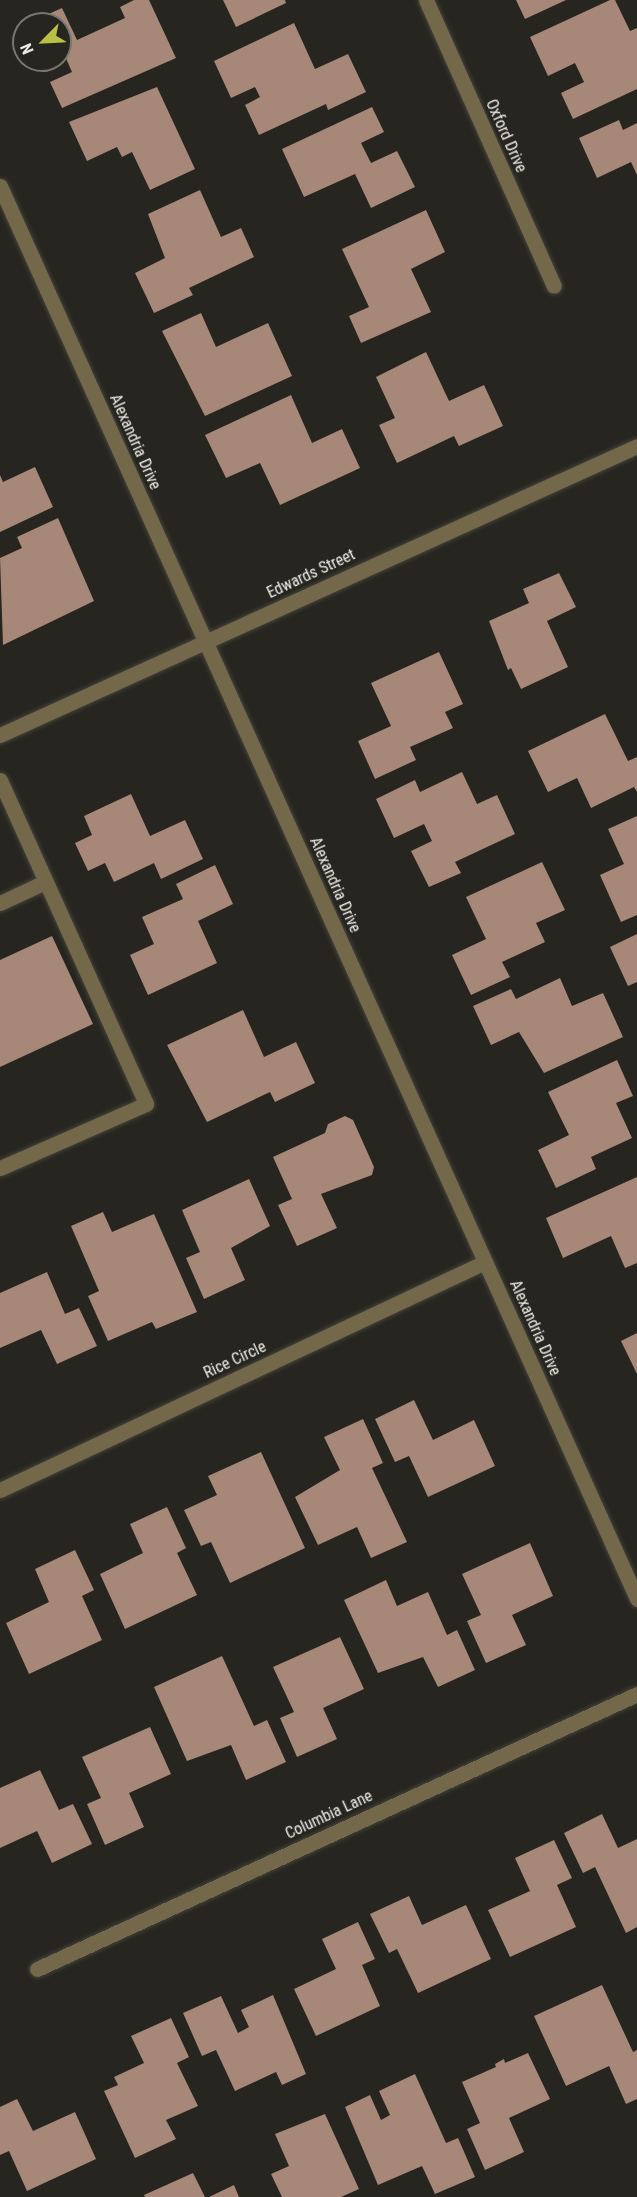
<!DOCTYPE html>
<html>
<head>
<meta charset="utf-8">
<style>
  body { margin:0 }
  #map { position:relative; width:637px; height:2197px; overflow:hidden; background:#27251f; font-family:"Roboto Condensed",sans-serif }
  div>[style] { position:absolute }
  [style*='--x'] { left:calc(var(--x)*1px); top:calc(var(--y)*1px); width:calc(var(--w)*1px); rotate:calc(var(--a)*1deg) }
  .building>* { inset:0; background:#a68778 }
  .roads { filter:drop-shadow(0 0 2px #43413b) drop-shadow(0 0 2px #43413b) }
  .minor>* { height:15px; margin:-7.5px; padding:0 7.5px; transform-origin:7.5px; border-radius:7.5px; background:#74684a }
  span { translate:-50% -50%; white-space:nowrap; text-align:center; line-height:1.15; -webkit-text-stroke:6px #27251f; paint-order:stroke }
  .street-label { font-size:16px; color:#edede8 }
  .north { position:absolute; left:12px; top:12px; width:60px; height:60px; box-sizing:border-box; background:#27251f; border:2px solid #76756f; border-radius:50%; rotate:246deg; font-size:16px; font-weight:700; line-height:24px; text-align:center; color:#edede8 }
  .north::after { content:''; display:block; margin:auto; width:21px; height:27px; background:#b9c046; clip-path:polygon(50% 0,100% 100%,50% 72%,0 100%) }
</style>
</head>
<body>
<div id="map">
  <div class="building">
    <div style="clip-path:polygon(134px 0,149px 0,176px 58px,62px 108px,50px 82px,72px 72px,64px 54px,60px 55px,60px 24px,26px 24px,62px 8px,77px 40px,125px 18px,120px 7px)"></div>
    <div style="clip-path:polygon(223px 0,285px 0,286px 3px,236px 27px)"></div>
    <div style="clip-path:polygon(516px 0,566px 0,525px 19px)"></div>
    <div style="clip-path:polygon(610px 0,615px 0,630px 31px,637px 28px,637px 89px,573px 119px,561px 93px,584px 82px,575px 63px,548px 76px,530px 37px)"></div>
    <div style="clip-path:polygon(294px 23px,315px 69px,348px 54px,366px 92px,328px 110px,326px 104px,259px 135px,245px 105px,260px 97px,255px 87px,231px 98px,214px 61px)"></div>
    <div style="clip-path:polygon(157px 87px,195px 169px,150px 190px,132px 152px,122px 157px,117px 147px,87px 161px,69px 122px)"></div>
    <div style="clip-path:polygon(372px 107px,384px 132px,361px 143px,371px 163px,397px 151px,415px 187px,371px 208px,355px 174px,304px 197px,282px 149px)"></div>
    <div style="clip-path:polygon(619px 120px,623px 130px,637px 123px,637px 175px,631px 162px,597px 178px,579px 138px)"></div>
    <div style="clip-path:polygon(200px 190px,221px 237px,241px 228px,254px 257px,189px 288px,193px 295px,154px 313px,135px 273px,165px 258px,148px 214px)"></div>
    <div style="clip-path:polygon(426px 210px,445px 252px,411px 269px,431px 312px,361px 343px,349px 316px,369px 307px,342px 249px)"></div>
    <div style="clip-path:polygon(201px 313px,216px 347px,268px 323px,292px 376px,205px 416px,162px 331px)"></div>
    <div style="clip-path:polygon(426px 352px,449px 401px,484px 385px,503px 426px,459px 446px,454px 436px,397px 463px,379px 425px,395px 418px,376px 377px)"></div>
    <div style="clip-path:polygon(291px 395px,312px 443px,342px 429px,360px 468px,280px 505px,260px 463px,226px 478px,205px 435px)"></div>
    <div style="clip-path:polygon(35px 467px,53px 507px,0 532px,0 475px,3px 482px)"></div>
    <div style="clip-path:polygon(58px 518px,94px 601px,3px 645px,0 558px,22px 548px,17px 537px)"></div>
    <div style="clip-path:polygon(559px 573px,576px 607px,547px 621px,568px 667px,521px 689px,511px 668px,508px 670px,489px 621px,529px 603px,523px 589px)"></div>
    <div style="clip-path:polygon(439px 652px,463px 704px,445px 712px,453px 728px,410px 747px,416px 760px,375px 779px,358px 741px,391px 726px,371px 683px)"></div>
    <div style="clip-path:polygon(605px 714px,628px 761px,637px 757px,637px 792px,634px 787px,591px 808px,577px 778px,548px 792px,528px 751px)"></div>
    <div style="clip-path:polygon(462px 772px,477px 804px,497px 795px,515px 834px,455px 862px,461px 873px,429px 887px,411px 851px,432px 841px,424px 824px,394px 838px,376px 799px,415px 780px,420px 792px)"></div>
    <div style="clip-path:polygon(131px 794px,150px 836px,185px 820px,203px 859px,161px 879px,154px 863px,114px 882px,105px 863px,88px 871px,75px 843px,92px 835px,84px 816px)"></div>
    <div style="clip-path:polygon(637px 816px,637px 915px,621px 922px,600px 875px,624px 864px,608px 829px)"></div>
    <div style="clip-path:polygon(542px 862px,565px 910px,536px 923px,545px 942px,502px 962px,510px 977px,471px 995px,452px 955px,486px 939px,466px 897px)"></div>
    <div style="clip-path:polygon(215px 865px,233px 904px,198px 921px,217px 963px,148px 995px,130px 955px,154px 944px,142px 917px,183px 899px,176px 884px)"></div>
    <div style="clip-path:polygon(637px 934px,637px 982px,628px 986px,610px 947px)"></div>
    <div style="clip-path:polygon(52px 936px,93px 1024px,0 1067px,0 960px)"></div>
    <div style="clip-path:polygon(560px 978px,572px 1006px,603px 993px,623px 1037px,544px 1073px,519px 1032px,491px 1045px,473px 1006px,511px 989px,516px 999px)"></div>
    <div style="clip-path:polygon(243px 1010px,264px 1057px,296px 1042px,315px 1083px,275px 1102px,270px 1092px,207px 1122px,167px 1045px)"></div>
    <div style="clip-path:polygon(617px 1060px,633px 1096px,616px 1103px,632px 1138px,591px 1157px,596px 1169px,556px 1188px,538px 1150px,569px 1135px,548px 1092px)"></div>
    <div style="clip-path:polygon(345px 1116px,353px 1120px,374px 1167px,372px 1175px,321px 1194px,337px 1228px,297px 1246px,278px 1205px,292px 1199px,273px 1157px,325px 1133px,328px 1124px)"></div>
    <div style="clip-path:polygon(637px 1177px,637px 1263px,625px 1268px,611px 1236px,563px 1258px,546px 1218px)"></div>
    <div style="clip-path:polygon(249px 1179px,270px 1226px,231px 1248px,245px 1280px,204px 1299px,186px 1258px,200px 1252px,182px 1210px)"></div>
    <div style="clip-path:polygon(103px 1212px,112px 1232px,154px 1214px,197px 1312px,156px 1329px,152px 1322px,108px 1341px,88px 1296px,99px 1291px,71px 1226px)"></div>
    <div style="clip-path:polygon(47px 1272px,65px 1314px,79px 1308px,97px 1346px,57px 1364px,41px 1330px,0 1348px,0 1293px)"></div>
    <div style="clip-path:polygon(637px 1333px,637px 1374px,621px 1341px)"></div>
    <div style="clip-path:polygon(414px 1400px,433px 1440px,474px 1420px,495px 1466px,428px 1497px,409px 1456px,395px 1462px,375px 1419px)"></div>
    <div style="clip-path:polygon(363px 1419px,383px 1463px,372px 1468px,407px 1542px,371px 1558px,357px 1527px,318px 1545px,295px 1497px,340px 1470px,324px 1437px)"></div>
    <div style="clip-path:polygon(261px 1452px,305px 1548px,230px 1583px,211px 1542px,201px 1546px,184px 1510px,217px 1495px,208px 1476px)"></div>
    <div style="clip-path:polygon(167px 1507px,186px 1548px,177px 1553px,197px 1595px,125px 1629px,100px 1574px,143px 1553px,130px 1524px)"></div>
    <div style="clip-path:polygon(530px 1543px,553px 1596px,512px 1615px,526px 1645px,486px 1663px,467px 1621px,481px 1615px,462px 1574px)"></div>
    <div style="clip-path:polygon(75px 1550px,94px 1590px,82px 1596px,102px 1640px,29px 1674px,6px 1623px,49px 1602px,35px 1569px)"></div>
    <div style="clip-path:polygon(386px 1580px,397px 1606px,428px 1592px,447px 1635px,457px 1630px,475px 1670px,438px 1687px,423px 1657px,378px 1673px,344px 1600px)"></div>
    <div style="clip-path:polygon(340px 1637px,364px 1689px,323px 1708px,337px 1739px,297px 1757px,280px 1718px,294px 1712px,273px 1667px)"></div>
    <div style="clip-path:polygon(222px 1656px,254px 1726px,267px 1720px,286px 1762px,246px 1780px,231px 1745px,187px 1761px,154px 1687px)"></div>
    <div style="clip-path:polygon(150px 1727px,171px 1774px,129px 1793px,144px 1827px,105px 1845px,87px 1804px,101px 1798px,82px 1757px)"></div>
    <div style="clip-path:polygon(40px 1770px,59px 1810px,73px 1804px,92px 1844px,52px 1863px,37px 1831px,0 1848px,0 1788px)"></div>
    <div style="clip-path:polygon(602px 1814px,618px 1848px,637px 1839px,637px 1927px,626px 1933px,595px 1867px,583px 1873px,564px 1833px)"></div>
    <div style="clip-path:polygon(554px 1840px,572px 1878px,557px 1885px,576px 1927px,510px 1957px,488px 1910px,530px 1891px,515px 1858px)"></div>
    <div style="clip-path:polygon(409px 1896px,422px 1925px,466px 1905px,491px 1959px,418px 1993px,397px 1949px,389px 1953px,370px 1914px)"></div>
    <div style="clip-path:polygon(358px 1922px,375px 1959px,362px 1965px,380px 2006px,316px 2036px,294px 1989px,336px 1969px,322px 1939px)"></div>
    <div style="clip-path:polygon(602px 1985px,633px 2052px,637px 2050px,637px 2099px,626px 2104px,609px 2066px,566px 2086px,534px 2016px)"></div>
    <div style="clip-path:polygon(273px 1995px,306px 2074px,282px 2085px,276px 2072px,235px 2091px,216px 2050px,202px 2056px,183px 2013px,221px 1996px,238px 2033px,249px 2027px,241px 2010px)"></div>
    <div style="clip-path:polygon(171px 2018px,189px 2057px,177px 2063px,198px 2106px,166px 2120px,176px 2139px,135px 2158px,104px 2091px,118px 2085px,114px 2077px,144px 2063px,131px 2036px)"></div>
    <div style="clip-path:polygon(528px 2053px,550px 2099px,509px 2118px,524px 2152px,485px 2170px,467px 2129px,480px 2123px,462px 2082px,496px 2067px,495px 2064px,504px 2059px,505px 2063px)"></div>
    <div style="clip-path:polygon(415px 2074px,446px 2143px,458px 2138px,475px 2177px,435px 2194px,422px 2166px,378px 2185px,345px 2107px,370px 2095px,381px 2120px,390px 2115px,379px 2091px)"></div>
    <div style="clip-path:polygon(17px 2099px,33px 2131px,75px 2112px,96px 2159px,27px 2191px,9px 2151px,0 2155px,0 2107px)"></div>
    <div style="clip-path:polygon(325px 2114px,359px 2189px,341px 2197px,282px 2197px,271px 2174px,289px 2166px,275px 2134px)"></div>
    <div style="clip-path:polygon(193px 2173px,205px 2197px,145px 2197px,144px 2195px)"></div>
    <div style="clip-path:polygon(234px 2185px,239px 2197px,209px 2197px)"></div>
  </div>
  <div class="roads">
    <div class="minor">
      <div style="--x:426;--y:0;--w:313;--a:65.9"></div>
      <div style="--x:0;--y:186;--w:1550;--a:65.73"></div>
      <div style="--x:0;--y:735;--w:699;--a:-24.4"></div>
      <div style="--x:0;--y:780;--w:355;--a:65.7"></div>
      <div style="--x:146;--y:1104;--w:159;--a:156.3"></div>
      <div style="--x:0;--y:903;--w:50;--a:-25"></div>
      <div style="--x:0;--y:1490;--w:536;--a:-25.18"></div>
      <div style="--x:37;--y:1969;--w:660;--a:-24.62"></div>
    </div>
  </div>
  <div class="street-label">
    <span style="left:506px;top:136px;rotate:66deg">Oxford Drive</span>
    <span style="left:135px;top:442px;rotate:66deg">Alexandria Drive</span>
    <span style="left:311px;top:574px;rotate:-25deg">Edwards Street</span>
    <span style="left:335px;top:885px;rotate:66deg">Alexandria Drive</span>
    <span style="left:535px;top:1328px;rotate:66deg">Alexandria Drive</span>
    <span style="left:235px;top:1360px;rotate:-25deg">Rice Circle</span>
    <span style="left:329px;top:1815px;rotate:-25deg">Columbia Lane</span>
  </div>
  <div class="north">N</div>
</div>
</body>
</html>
